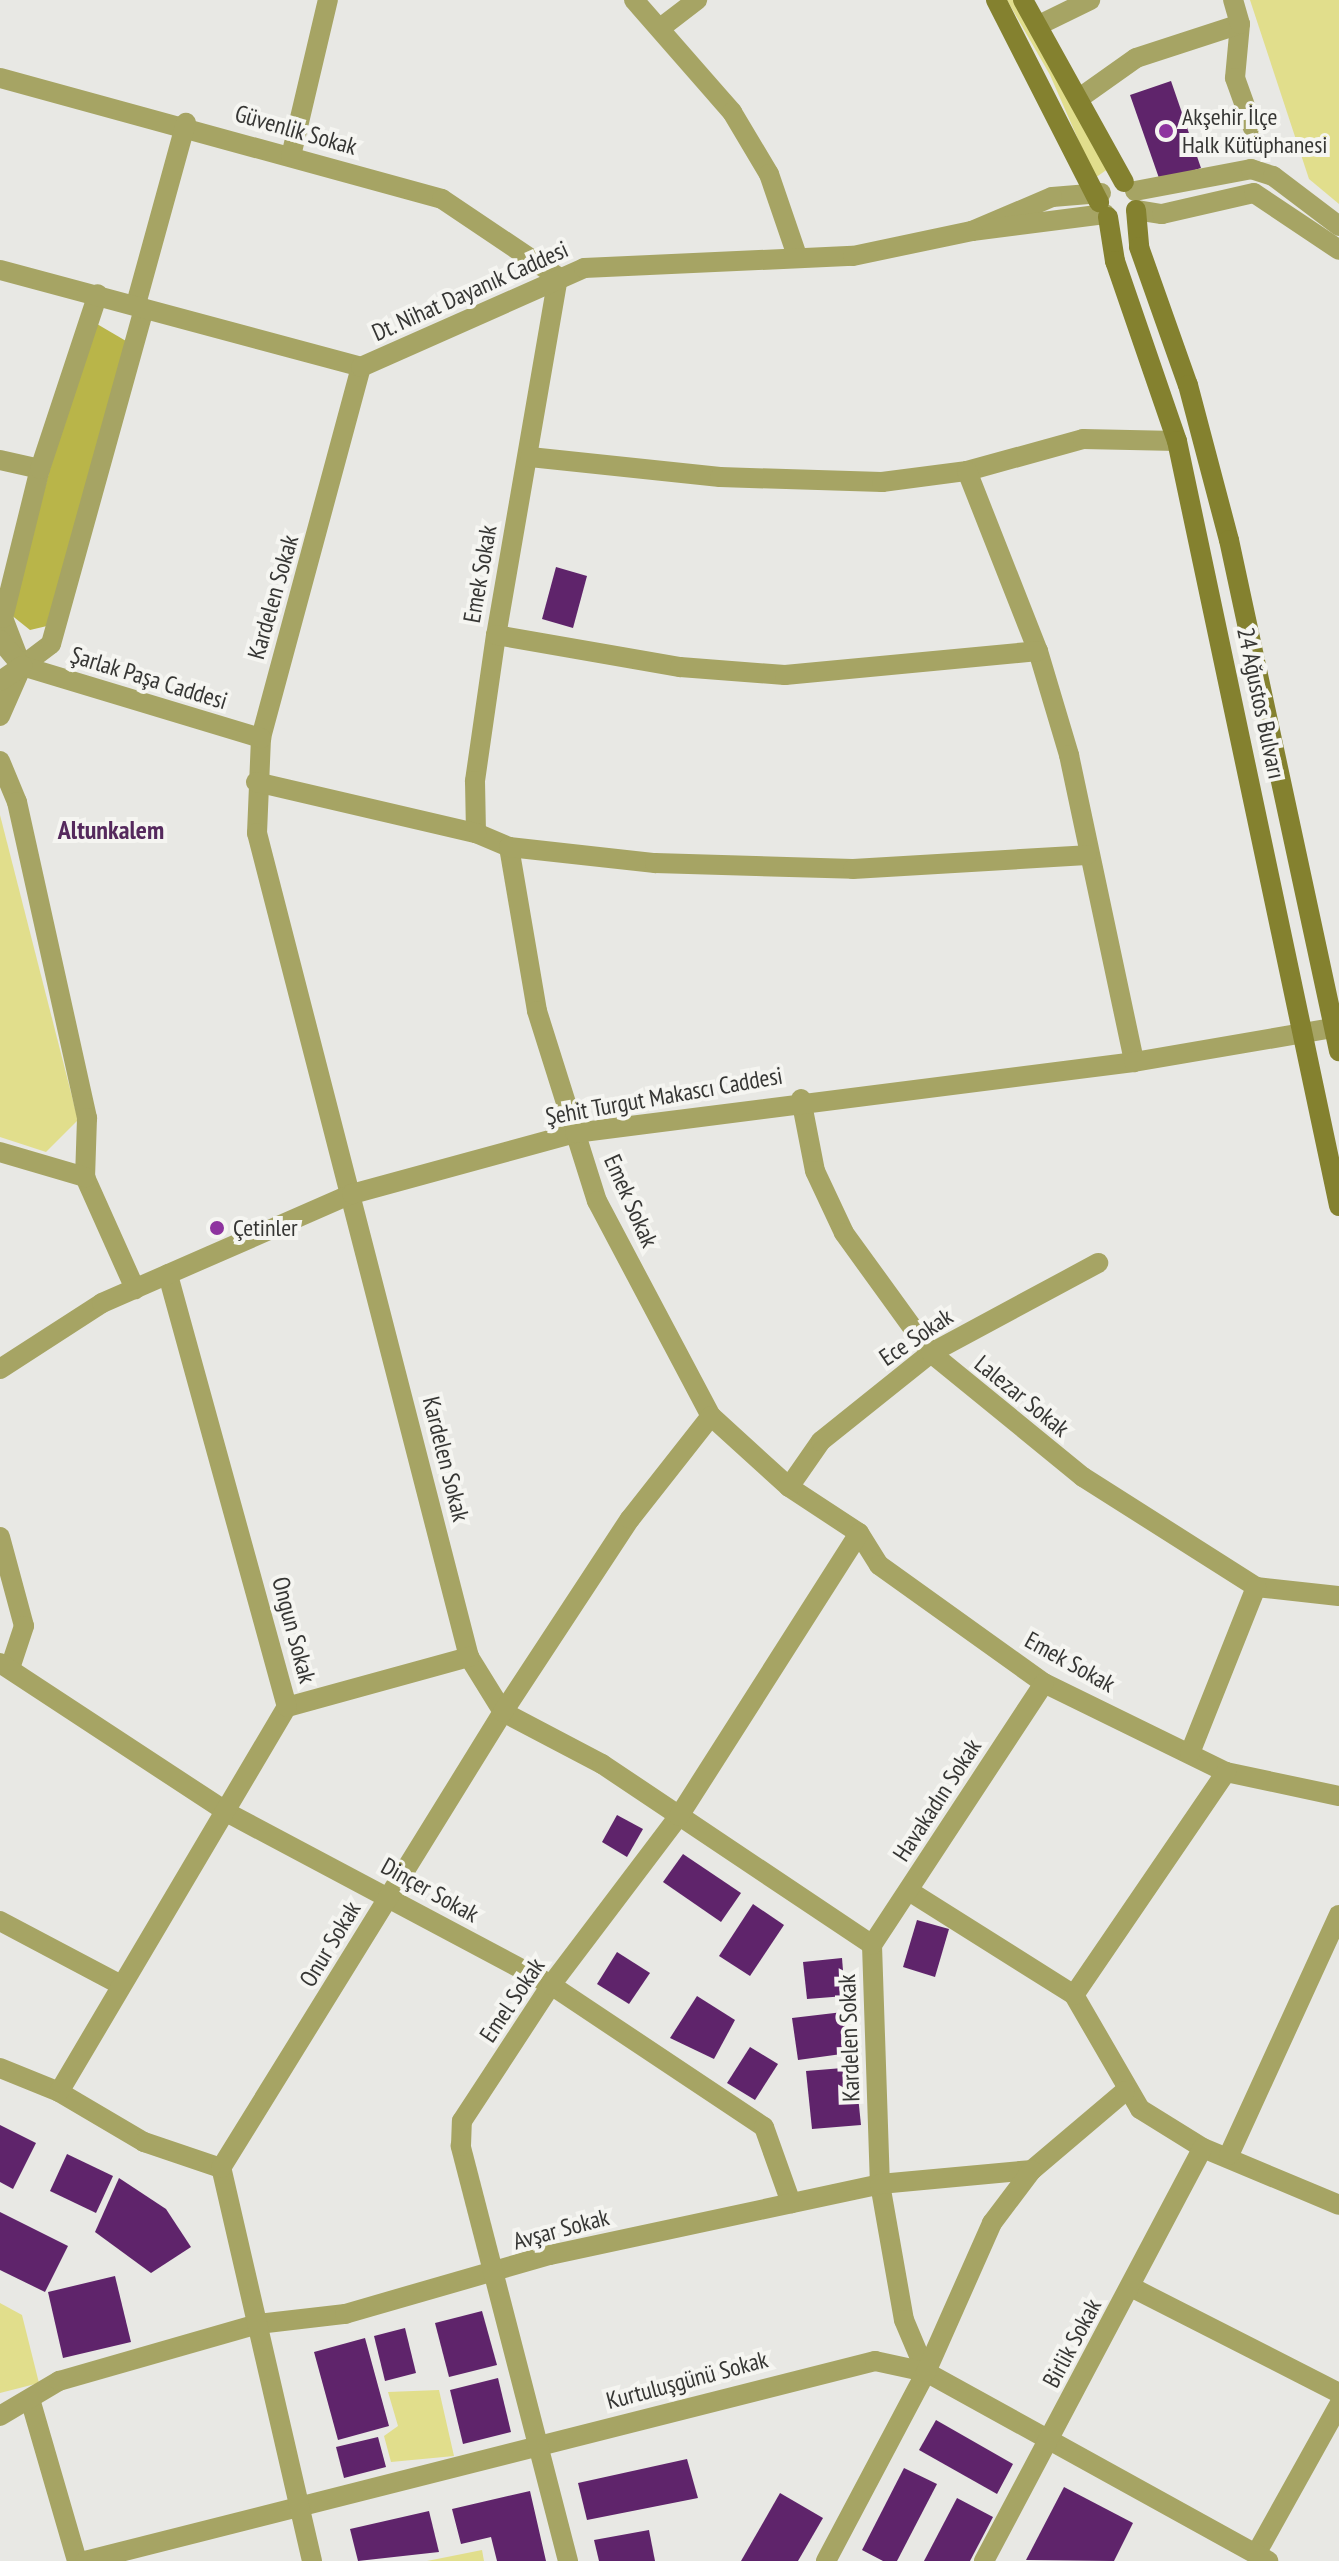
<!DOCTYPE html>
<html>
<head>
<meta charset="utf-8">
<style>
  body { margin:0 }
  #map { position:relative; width:1339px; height:2561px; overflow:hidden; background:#e8e8e4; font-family:"PT Sans Narrow",sans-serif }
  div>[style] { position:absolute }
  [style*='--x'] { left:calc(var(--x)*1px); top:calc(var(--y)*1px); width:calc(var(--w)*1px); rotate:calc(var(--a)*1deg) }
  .green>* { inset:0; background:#e1de8c }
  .forest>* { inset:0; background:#b9b549 }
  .building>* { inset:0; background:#5f246b }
  .minor>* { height:20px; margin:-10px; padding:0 10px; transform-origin:10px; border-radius:10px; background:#a6a464 }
  .tertiary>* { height:20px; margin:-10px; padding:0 10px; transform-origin:10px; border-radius:10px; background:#a6a464 }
  .secondary>* { height:20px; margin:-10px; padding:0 10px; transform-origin:10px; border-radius:10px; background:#84812f }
  .dots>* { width:22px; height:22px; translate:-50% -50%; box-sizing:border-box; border:4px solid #f5f5f1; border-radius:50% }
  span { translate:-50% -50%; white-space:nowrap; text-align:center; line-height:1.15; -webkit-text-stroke:8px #f5f5f1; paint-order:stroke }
  .poi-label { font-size:24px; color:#363634 }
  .left { translate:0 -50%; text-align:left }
  .street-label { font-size:24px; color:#363634 }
  .neighbourhood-label { font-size:26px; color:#55295d; font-weight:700 }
</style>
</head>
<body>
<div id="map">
  <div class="green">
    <div style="clip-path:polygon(1007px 0,1018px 0,1112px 166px,1095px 178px,1050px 75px)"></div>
    <div style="clip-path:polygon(1250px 0,1339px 0,1339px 204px,1309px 179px)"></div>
    <div style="clip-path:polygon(0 815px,78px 1120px,46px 1152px,0 1137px)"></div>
    <div style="clip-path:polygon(0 2303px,22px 2315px,39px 2383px,0 2393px)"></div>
    <div style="clip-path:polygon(439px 2390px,454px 2456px,391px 2462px,384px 2436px,398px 2426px,388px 2392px)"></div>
    <div style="clip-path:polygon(482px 2550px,484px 2561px,427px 2561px)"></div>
  </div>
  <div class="forest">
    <div style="clip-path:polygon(97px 324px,126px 341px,47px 626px,30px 630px,10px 614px,88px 331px)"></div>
  </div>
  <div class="building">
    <div style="clip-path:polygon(1171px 81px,1201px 168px,1160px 181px,1130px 95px)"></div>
    <div style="clip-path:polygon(556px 567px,587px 576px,573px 628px,542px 619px)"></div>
    <div style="clip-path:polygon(617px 1815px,643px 1829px,627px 1857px,602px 1842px)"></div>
    <div style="clip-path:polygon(683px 1854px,741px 1893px,721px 1922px,663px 1882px)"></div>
    <div style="clip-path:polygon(753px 1904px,784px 1925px,750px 1976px,719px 1956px)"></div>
    <div style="clip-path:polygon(917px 1920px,949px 1929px,935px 1977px,903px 1967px)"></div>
    <div style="clip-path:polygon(617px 1952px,650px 1973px,629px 2004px,597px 1984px)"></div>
    <div style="clip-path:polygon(842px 1958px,845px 1996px,807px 1999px,803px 1962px)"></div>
    <div style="clip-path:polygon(697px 1996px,735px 2020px,714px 2059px,670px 2038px)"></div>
    <div style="clip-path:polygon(843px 2012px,849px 2053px,798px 2060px,792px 2018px)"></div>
    <div style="clip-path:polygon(750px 2047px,778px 2064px,755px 2100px,727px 2083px)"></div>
    <div style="clip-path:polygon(855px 2067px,861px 2125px,812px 2129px,806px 2071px)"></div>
    <div style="clip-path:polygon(0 2125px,36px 2143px,13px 2189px,0 2182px)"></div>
    <div style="clip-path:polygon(67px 2154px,113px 2176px,96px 2213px,50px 2191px)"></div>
    <div style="clip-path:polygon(119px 2178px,166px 2209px,191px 2247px,151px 2273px,95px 2232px)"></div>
    <div style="clip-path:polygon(0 2212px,68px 2246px,45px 2292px,0 2270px)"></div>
    <div style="clip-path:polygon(115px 2276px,131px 2342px,63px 2358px,48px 2292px)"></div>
    <div style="clip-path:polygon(482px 2311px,497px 2365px,449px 2377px,435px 2323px)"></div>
    <div style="clip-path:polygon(405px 2328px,416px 2373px,385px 2381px,374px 2336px)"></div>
    <div style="clip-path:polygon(365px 2338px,389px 2426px,338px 2440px,314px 2352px)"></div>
    <div style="clip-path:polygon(498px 2378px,511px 2432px,463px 2444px,450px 2390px)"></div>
    <div style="clip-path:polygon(936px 2420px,1013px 2464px,997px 2494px,919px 2450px)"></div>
    <div style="clip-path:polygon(378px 2437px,386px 2467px,344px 2478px,336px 2447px)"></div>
    <div style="clip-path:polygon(687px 2459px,698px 2498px,587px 2520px,578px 2483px)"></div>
    <div style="clip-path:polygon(904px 2468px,937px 2484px,897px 2561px,883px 2561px,862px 2550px)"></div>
    <div style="clip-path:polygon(1064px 2487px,1133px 2523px,1114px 2561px,1026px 2560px)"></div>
    <div style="clip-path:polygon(530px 2491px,546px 2561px,497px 2561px,491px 2537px,461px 2544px,452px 2509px)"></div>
    <div style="clip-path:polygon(780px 2493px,823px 2518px,798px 2561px,741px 2561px)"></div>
    <div style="clip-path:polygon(957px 2498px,993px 2517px,970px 2561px,924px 2561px)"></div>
    <div style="clip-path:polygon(429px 2511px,439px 2552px,358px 2561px,350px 2529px)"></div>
    <div style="clip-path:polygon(649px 2530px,655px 2561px,599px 2561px,594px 2540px)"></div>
  </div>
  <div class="minor">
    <div style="--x:1240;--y:24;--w:54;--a:95.3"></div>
    <div style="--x:1235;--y:78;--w:53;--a:70.2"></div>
    <div style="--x:1039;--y:25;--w:57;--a:-26.1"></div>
    <div style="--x:663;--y:26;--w:43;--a:-37.4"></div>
    <div style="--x:0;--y:78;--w:458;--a:15.3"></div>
    <div style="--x:442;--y:199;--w:140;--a:33.9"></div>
    <div style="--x:558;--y:277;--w:363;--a:99.8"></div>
    <div style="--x:496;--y:635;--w:148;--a:98.2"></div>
    <div style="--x:475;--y:781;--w:52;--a:88.9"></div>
    <div style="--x:476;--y:833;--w:36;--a:23"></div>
    <div style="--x:509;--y:847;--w:166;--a:80.3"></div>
    <div style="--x:537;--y:1011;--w:199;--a:72.5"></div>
    <div style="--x:597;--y:1201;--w:243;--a:62.1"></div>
    <div style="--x:711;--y:1416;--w:105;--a:42.3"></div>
    <div style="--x:789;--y:1487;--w:84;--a:33.3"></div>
    <div style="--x:859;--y:1533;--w:38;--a:58"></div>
    <div style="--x:879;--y:1565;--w:203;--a:35.6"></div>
    <div style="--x:1044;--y:1683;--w:203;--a:26.1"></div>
    <div style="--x:1226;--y:1772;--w:116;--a:12"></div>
    <div style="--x:1081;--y:97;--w:67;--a:-35.3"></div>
    <div style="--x:1136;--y:58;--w:109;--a:-18.1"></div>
    <div style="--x:1240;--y:24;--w:25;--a:-106"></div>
    <div style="--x:291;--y:156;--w:160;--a:-76.7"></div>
    <div style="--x:136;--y:304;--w:188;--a:-74.6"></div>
    <div style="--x:361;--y:367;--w:384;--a:105.1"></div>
    <div style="--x:261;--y:738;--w:95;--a:92.4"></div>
    <div style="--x:257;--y:833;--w:851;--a:75.57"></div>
    <div style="--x:469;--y:1657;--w:65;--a:58.3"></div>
    <div style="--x:503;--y:1712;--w:112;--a:27.7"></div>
    <div style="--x:602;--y:1764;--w:325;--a:33.8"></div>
    <div style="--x:872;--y:1945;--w:239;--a:88.1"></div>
    <div style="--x:880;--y:2184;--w:138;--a:80"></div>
    <div style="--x:904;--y:2320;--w:56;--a:67.1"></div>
    <div style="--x:530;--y:457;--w:191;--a:6"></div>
    <div style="--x:720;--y:477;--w:162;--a:1.8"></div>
    <div style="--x:882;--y:482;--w:86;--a:-7.4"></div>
    <div style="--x:967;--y:471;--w:120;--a:-15.4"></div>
    <div style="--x:1083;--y:439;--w:94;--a:1.2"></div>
    <div style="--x:0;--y:460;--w:41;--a:12.7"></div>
    <div style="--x:967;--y:471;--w:193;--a:68.5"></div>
    <div style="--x:1038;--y:651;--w:109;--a:73.4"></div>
    <div style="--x:1069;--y:755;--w:314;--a:78"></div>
    <div style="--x:496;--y:635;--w:187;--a:9.9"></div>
    <div style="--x:680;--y:667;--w:105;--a:4.4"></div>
    <div style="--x:785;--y:675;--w:254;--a:-5.4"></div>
    <div style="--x:20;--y:662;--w:47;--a:-111.1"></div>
    <div style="--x:3;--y:618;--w:154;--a:-76.1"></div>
    <div style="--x:40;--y:469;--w:184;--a:-71.7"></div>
    <div style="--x:0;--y:716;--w:55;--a:-66.3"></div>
    <div style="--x:22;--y:666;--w:36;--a:-37"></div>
    <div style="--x:51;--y:644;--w:348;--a:-74.5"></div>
    <div style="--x:0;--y:761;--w:44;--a:67.5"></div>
    <div style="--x:17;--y:802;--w:324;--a:77.5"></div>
    <div style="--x:87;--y:1118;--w:59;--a:91.9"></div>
    <div style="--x:85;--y:1177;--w:123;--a:65.9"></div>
    <div style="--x:256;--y:782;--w:226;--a:13.1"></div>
    <div style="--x:509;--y:847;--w:147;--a:6.3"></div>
    <div style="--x:655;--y:863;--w:198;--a:1.7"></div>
    <div style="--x:853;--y:869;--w:234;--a:-3.4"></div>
    <div style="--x:801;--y:1099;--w:73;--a:79"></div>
    <div style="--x:815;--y:1171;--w:68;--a:64.9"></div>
    <div style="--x:844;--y:1233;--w:148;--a:54.1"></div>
    <div style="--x:931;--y:1353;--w:196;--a:39.2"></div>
    <div style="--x:1083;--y:1477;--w:205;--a:32.4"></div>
    <div style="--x:1256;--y:1587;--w:83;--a:6.2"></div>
    <div style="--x:0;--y:1152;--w:89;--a:16.4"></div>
    <div style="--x:789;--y:1487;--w:56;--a:-55.2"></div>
    <div style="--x:821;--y:1441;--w:141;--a:-38.7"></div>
    <div style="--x:931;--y:1353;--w:190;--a:-28.3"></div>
    <div style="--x:0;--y:1537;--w:92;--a:74.9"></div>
    <div style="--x:24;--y:1626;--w:44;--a:108.4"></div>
    <div style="--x:0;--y:1663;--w:275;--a:33.3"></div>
    <div style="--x:230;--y:1814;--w:364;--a:28"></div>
    <div style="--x:551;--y:1985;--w:256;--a:33.7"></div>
    <div style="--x:764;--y:2127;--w:81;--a:70.4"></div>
    <div style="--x:287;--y:1707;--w:189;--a:-15.4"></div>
    <div style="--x:1190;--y:1753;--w:179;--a:-68.3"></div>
    <div style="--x:909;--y:1891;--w:195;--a:32.2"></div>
    <div style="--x:1074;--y:1995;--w:132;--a:59.9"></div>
    <div style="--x:1140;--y:2109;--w:74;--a:31.8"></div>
    <div style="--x:1203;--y:2148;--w:147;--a:22.7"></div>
    <div style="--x:0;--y:1921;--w:135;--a:27.9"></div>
    <div style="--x:872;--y:1945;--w:313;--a:-56.7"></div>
    <div style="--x:1074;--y:1995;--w:270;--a:-55.7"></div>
    <div style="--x:0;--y:2068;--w:64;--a:22.1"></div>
    <div style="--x:59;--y:2092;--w:99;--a:30.5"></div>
    <div style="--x:144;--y:2142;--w:81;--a:18.7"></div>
    <div style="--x:59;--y:2092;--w:447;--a:-59.4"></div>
    <div style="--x:287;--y:1707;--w:449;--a:-105.4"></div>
    <div style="--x:1229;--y:2155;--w:264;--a:-65.4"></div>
    <div style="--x:1131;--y:2287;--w:233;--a:27"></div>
    <div style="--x:30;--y:2399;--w:169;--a:73.8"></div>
    <div style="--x:0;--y:2416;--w:69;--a:-30.7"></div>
    <div style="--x:59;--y:2381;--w:207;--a:-16"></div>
    <div style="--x:258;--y:2324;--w:88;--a:-6.6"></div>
    <div style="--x:345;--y:2314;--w:213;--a:-16.1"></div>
    <div style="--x:550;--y:2255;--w:338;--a:-12.1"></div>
    <div style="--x:880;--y:2184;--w:153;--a:-5.3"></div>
    <div style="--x:1032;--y:2170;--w:122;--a:-40.3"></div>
    <div style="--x:1256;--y:2554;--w:171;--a:-60.9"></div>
    <div style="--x:85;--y:2561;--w:815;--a:-14.21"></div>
    <div style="--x:875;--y:2361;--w:52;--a:12.2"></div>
    <div style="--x:926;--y:2372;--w:391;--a:28.9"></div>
    <div style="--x:312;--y:2561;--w:403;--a:-103"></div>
    <div style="--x:221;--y:2168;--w:536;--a:-58.27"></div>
    <div style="--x:503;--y:1712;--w:231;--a:-56.7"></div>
    <div style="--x:630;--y:1519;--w:131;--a:-51.8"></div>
    <div style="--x:568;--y:2561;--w:429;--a:-104.5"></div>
    <div style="--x:461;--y:2146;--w:25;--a:-88"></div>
    <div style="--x:462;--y:2121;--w:163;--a:-56.8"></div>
    <div style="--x:551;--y:1985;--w:212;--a:-52.9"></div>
    <div style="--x:679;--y:1816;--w:335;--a:-57.5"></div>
    <div style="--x:826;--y:2561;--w:214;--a:-62.1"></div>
    <div style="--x:926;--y:2372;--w:163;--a:-66.1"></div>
    <div style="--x:992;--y:2223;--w:66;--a:-53"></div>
    <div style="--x:984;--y:2561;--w:467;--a:-62.1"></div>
  </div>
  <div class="tertiary">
    <div style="--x:634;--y:0;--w:149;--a:48.8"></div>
    <div style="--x:732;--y:112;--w:72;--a:59.2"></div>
    <div style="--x:769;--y:174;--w:83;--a:71.1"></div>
    <div style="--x:1135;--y:191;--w:118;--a:-10.7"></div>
    <div style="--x:1251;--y:169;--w:23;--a:18"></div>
    <div style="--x:1273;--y:176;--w:83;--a:37.1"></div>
    <div style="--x:1101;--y:193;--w:49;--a:175.3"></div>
    <div style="--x:1052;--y:197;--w:87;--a:157"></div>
    <div style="--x:972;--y:231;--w:134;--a:-7.3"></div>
    <div style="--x:1136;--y:210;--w:26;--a:9"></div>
    <div style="--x:1162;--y:214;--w:94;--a:-12.9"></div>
    <div style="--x:1254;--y:193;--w:102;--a:33.8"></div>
    <div style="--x:0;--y:270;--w:374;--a:15"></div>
    <div style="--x:361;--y:367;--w:244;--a:-23.9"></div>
    <div style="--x:584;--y:268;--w:269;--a:-2.6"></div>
    <div style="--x:853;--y:256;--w:122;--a:-11.9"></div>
    <div style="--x:0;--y:640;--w:34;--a:50"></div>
    <div style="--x:22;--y:666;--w:250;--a:16.8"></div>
    <div style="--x:0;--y:681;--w:27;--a:-34"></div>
    <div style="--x:0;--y:1369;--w:121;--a:-32.9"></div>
    <div style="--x:102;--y:1303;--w:273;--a:-23.6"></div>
    <div style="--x:352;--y:1194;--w:231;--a:-15.3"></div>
    <div style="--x:575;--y:1133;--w:563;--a:-7.24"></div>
    <div style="--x:1134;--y:1062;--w:202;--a:-9.7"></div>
  </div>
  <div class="secondary">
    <div style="--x:996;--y:0;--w:227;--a:63"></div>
    <div style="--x:1023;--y:0;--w:208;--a:61"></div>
    <div style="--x:1136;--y:210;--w:37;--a:85"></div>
    <div style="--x:1139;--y:247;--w:146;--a:70.5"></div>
    <div style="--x:1188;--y:385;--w:160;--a:75.2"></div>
    <div style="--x:1229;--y:540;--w:523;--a:77.85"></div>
    <div style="--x:1108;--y:217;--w:45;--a:81"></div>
    <div style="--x:1115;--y:261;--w:190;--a:71"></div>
    <div style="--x:1177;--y:441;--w:782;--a:78.04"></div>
  </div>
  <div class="dots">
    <div style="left:1166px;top:131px;background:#8e349f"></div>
    <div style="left:217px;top:1228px;background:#8e349f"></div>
  </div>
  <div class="poi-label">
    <span class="left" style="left:1182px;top:131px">Akşehir İlçe<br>Halk Kütüphanesi</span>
    <span class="left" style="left:233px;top:1228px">Çetinler</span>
  </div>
  <div class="street-label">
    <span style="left:296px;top:130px;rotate:16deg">Güvenlik Sokak</span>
    <span style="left:470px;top:291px;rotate:-24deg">Dt. Nihat Dayanık Caddesi</span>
    <span style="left:480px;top:574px;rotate:-80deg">Emek Sokak</span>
    <span style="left:273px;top:597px;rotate:-74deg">Kardelen Sokak</span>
    <span style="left:149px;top:678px;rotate:17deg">Şarlak Paşa Caddesi</span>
    <span style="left:1261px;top:703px;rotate:78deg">24 Ağustos Bulvarı</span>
    <span style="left:664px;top:1096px;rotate:-10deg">Şehit Turgut Makascı Caddesi</span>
    <span style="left:631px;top:1201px;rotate:66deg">Emek Sokak</span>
    <span style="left:916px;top:1337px;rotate:-34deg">Ece Sokak</span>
    <span style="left:1022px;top:1396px;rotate:39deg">Lalezar Sokak</span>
    <span style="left:446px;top:1459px;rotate:76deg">Kardelen Sokak</span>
    <span style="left:294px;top:1630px;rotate:75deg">Ongun Sokak</span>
    <span style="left:1070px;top:1662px;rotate:29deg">Emek Sokak</span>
    <span style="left:937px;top:1800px;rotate:-57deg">Havakadın Sokak</span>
    <span style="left:430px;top:1890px;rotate:29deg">Dinçer Sokak</span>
    <span style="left:330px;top:1944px;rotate:-59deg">Onur Sokak</span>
    <span style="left:512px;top:2000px;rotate:-56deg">Emel Sokak</span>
    <span style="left:849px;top:2038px;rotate:-92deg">Kardelen Sokak</span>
    <span style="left:561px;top:2229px;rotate:-15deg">Avşar Sokak</span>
    <span style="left:1072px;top:2343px;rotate:-62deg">Birlik Sokak</span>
    <span style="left:687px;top:2380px;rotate:-15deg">Kurtuluşgünü Sokak</span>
  </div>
  <div class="neighbourhood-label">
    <span style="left:111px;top:830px">Altunkalem</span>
  </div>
</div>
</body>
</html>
